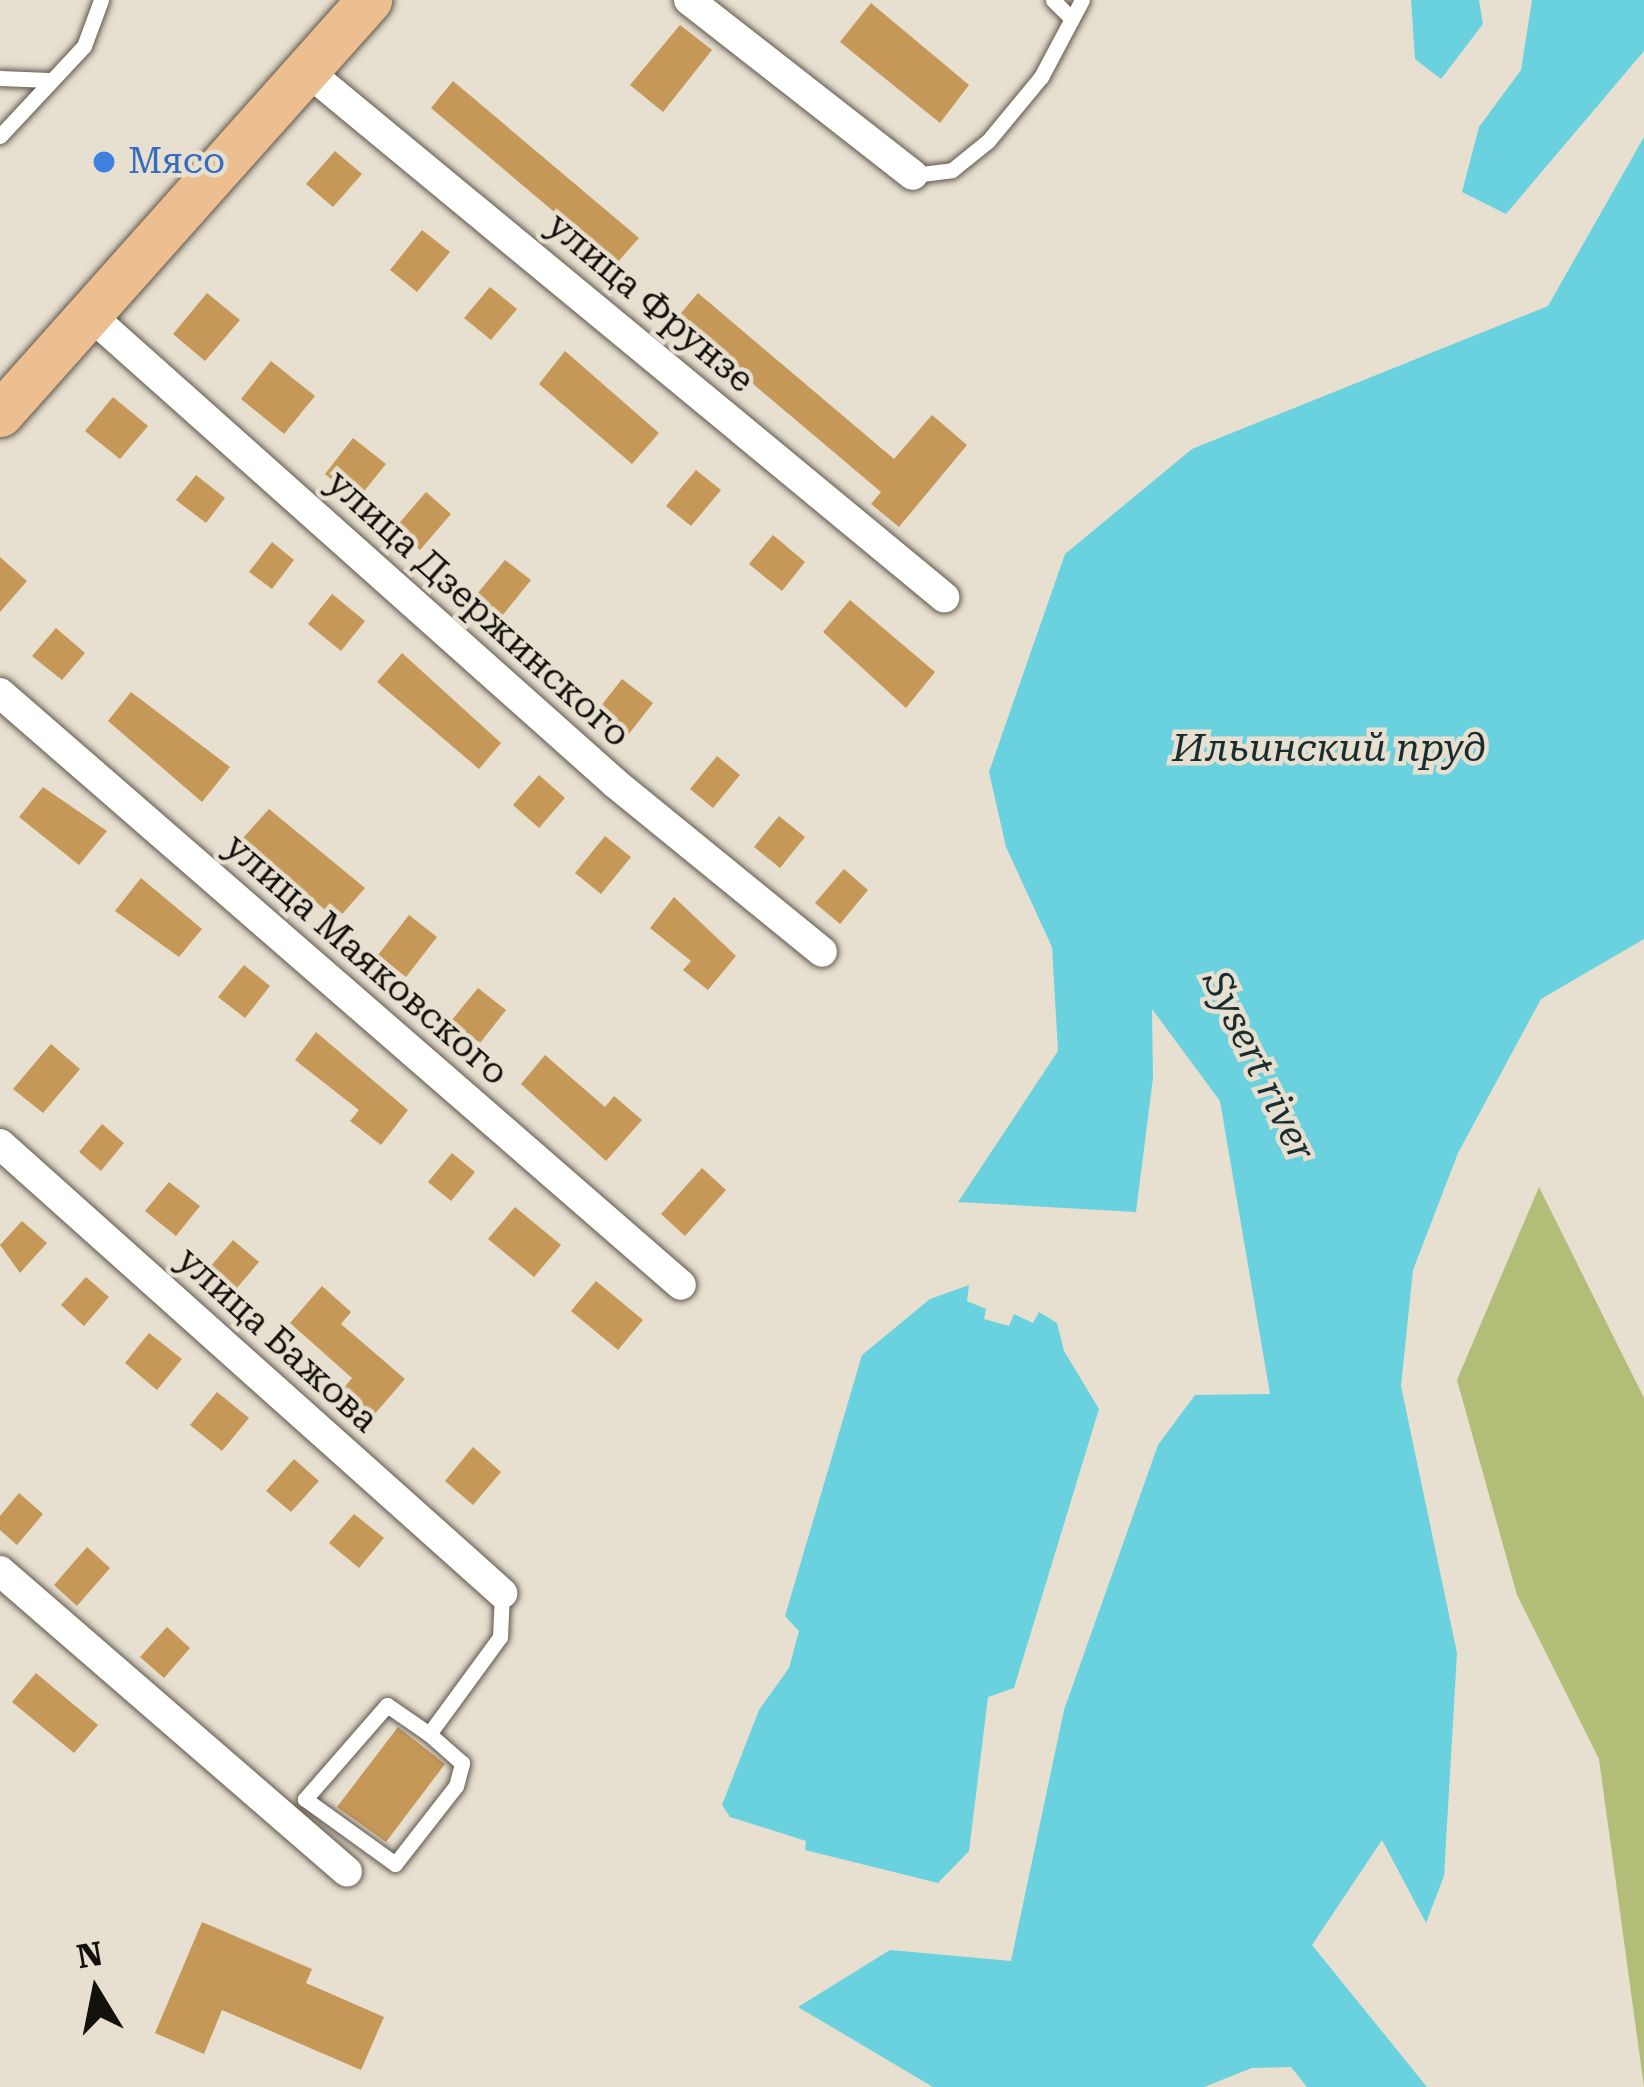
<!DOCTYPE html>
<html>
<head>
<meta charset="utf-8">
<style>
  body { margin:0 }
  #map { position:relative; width:1644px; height:2087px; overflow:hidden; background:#e7dfd0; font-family:"Roboto Serif",serif }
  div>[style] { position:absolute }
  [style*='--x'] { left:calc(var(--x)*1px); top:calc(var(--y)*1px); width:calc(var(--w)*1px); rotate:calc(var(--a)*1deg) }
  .green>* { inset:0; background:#b2bd77 }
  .water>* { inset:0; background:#69d2de }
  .building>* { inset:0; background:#c69858 }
  .roads { filter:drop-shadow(0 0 3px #5f584b) drop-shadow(0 0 3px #5f584b) }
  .lane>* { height:15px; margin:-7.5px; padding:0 7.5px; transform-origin:7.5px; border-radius:7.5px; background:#fff }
  .street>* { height:30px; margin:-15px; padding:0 15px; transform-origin:15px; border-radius:15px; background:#fff }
  .primary>* { height:45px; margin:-22.5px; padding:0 22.5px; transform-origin:22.5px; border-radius:22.5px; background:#ecbe90 }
  .dots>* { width:33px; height:33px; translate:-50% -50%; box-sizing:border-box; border:6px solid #e7dfd0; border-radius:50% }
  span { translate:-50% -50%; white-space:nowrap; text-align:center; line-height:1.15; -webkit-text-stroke:9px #e7dfd0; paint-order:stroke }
  .shop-label { font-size:36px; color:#366cbe }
  .left { translate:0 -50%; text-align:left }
  .street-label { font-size:36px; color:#13110c }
  .water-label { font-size:39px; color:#192d2f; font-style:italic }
  .north { position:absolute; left:36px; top:1931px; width:120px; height:120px; -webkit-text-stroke:9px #e7dfd0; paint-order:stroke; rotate:350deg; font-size:33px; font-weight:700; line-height:48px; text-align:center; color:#13110c }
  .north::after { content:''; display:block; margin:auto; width:42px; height:54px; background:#13110c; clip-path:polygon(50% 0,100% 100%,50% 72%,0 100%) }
</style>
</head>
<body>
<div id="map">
  <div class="green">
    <div style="clip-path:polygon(1539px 1187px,1644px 1398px,1644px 2087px,1599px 1759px,1517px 1595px,1457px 1380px)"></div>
  </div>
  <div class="water">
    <div style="clip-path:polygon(1411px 0,1479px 0,1483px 24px,1441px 79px,1415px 59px)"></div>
    <div style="clip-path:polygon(1532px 0,1644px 0,1644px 51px,1506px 214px,1462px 192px,1479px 127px,1521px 70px)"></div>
    <div style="clip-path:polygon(1644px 137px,1644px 939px,1541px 999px,1458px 1153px,1413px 1270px,1401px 1386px,1457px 1653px,1444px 1876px,1426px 1923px,1382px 1840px,1312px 1945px,1427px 2087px,1307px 2087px,1291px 2067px,1252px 2068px,1204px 2087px,933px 2087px,798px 2007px,890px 1950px,1011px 1961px,1064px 1710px,1158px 1445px,1195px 1395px,1270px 1394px,1220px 1101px,1152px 1009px,1153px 1078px,1136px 1212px,958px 1202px,1058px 1051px,1052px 947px,1006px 847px,989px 772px,1065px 554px,1192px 449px,1548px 306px)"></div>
    <div style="clip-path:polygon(969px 1285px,967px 1301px,986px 1309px,984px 1319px,1009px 1326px,1014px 1314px,1033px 1323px,1039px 1312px,1057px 1323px,1064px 1351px,1099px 1409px,1014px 1688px,988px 1697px,969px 1851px,938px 1883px,805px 1850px,806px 1841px,730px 1817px,722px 1805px,759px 1710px,789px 1668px,799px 1631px,785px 1616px,862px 1355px,930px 1299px)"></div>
  </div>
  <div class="building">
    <div style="clip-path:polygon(871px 3px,969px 85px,940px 123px,840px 42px)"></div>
    <div style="clip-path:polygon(680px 25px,712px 50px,663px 112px,630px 85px)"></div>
    <div style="clip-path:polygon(453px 81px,639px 238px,616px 264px,431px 108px)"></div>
    <div style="clip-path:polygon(335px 151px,362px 174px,333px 207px,306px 184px)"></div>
    <div style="clip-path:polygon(422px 230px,450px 252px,417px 292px,390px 270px)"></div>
    <div style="clip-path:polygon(490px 287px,517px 309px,491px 340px,464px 318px)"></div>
    <div style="clip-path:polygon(207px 293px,240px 320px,205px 361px,173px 334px)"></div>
    <div style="clip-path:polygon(698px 293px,894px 459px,932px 415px,967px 445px,899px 527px,871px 504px,881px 492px,676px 319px)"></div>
    <div style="clip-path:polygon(565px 351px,659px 433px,632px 464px,539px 384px)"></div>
    <div style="clip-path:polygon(271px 361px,315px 396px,284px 434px,241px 399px)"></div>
    <div style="clip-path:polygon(113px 397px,148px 426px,120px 459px,85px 431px)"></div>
    <div style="clip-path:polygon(353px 438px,386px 464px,357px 500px,325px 474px)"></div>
    <div style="clip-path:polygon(696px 470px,721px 490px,691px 526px,666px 506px)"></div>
    <div style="clip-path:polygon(196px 475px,225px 498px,206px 523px,176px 500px)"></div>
    <div style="clip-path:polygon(426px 492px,451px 514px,420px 550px,395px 528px)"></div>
    <div style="clip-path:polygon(773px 535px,805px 562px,782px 591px,749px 564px)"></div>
    <div style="clip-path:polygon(272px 542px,294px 560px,272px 589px,249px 572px)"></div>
    <div style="clip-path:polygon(0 557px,27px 581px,0 612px)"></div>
    <div style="clip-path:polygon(505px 560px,531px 580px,498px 621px,472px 600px)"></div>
    <div style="clip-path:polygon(332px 594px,365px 621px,341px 651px,308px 624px)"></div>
    <div style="clip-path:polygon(850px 600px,935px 672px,906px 708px,823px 632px)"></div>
    <div style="clip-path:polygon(56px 628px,85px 653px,62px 680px,32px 656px)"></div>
    <div style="clip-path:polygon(402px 653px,501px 743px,479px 769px,377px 682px)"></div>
    <div style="clip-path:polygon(622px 679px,653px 703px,628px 735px,597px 711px)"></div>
    <div style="clip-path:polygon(131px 692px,230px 767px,202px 802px,108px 721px)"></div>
    <div style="clip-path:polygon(717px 756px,740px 775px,713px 808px,690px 789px)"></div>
    <div style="clip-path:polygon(539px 775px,565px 798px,539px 828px,513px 805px)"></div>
    <div style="clip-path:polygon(43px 787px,107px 831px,79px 865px,19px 817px)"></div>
    <div style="clip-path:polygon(269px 809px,365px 888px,337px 920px,242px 839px)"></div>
    <div style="clip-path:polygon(779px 816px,805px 837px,780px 868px,754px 847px)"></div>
    <div style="clip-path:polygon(605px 836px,631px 857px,601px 894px,575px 873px)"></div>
    <div style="clip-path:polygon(844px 869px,868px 890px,840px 924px,815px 903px)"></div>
    <div style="clip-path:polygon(141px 878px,202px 929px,179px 957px,115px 911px)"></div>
    <div style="clip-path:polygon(674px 897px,736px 956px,708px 990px,683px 970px,691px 961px,650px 928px)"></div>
    <div style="clip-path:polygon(409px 915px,437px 937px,406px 977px,378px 955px)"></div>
    <div style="clip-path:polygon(244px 965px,270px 986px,245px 1018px,218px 997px)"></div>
    <div style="clip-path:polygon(478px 988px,506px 1010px,480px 1043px,451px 1021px)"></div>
    <div style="clip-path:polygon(316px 1032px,408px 1110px,381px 1145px,350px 1121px,359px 1110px,295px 1060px)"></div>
    <div style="clip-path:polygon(51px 1044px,80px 1069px,43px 1113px,13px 1089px)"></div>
    <div style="clip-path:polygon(545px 1055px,605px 1107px,614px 1096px,642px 1120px,606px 1161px,521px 1084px)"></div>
    <div style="clip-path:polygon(102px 1124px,124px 1143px,101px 1171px,79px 1152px)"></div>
    <div style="clip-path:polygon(452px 1153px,475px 1172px,451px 1201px,428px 1182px)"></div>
    <div style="clip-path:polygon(702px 1168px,726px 1190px,685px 1236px,661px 1214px)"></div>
    <div style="clip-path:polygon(169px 1182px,200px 1206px,176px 1236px,145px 1211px)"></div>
    <div style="clip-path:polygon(515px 1207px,561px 1245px,534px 1277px,488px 1239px)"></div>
    <div style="clip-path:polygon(22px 1221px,47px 1243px,20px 1273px,0 1245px)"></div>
    <div style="clip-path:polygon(233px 1240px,259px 1262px,236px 1289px,210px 1267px)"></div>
    <div style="clip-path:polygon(86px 1277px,109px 1297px,84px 1326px,61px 1305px)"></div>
    <div style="clip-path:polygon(596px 1281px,643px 1320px,618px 1350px,571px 1311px)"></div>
    <div style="clip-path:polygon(322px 1286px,351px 1312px,341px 1324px,405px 1379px,373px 1416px,342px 1390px,352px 1378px,290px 1323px)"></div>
    <div style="clip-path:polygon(149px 1333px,182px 1359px,157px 1390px,125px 1363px)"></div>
    <div style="clip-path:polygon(217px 1392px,249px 1418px,222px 1451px,190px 1425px)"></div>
    <div style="clip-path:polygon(473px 1447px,501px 1472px,473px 1505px,445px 1481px)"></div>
    <div style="clip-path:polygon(294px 1459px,319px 1481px,291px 1512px,266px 1491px)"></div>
    <div style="clip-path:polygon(19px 1493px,43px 1514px,17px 1545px,0 1530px,0 1516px)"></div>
    <div style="clip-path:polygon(354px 1514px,384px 1538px,359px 1568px,329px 1543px)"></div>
    <div style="clip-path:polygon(87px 1547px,110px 1568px,77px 1606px,54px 1585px)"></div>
    <div style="clip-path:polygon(167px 1627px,190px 1648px,164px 1678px,140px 1657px)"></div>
    <div style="clip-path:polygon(36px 1673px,98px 1725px,74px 1753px,12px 1702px)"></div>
    <div style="clip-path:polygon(398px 1727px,445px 1764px,386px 1842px,337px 1807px)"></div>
    <div style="clip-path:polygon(202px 1922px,312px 1969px,306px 1983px,384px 2017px,361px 2070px,222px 2010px,204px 2054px,155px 2033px)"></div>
  </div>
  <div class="roads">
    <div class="lane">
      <div style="--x:1053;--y:0;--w:25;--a:45"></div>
      <div style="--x:0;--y:78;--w:49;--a:2.3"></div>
      <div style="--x:0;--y:136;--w:123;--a:-47"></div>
      <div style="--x:84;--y:46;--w:49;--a:-69.7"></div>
      <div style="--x:913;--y:175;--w:39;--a:-7"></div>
      <div style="--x:952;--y:170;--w:46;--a:-38.9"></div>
      <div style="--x:988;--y:141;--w:83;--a:-50.4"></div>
      <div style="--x:1041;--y:77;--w:87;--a:-62"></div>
      <div style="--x:429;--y:1734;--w:51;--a:-145.4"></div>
      <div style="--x:387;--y:1705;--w:125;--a:131.1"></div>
      <div style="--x:305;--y:1799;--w:111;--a:35.8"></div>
      <div style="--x:395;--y:1864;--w:99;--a:-52"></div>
      <div style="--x:456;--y:1786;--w:24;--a:-75"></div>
      <div style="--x:462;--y:1763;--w:44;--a:-138.7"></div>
      <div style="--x:429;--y:1734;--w:120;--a:-53.8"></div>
      <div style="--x:500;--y:1637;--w:44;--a:-87.4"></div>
    </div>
    <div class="street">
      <div style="--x:689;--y:0;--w:284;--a:38"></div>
      <div style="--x:306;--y:70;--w:828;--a:39.56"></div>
      <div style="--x:90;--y:315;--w:703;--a:41.71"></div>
      <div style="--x:615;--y:783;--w:267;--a:39.2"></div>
      <div style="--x:0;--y:693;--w:902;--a:41"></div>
      <div style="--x:0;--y:1144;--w:674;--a:41.81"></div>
      <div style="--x:0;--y:1571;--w:459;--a:40.9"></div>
    </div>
    <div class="primary">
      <div style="--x:0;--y:414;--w:555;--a:-48.29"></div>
    </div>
  </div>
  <div class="dots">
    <div style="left:104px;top:162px;background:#3f7fe0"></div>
  </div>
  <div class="shop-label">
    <span class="left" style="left:128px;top:162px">Мясо</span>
  </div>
  <div class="street-label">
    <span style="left:650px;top:303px;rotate:40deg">улица Фрунзе</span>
    <span style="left:478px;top:609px;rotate:42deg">улица Дзержинского</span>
    <span style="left:366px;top:960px;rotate:41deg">улица Маяковского</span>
    <span style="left:277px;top:1340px;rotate:42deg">улица Бажова</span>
  </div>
  <div class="water-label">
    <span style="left:1329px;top:748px">Ильинский пруд</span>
    <span style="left:1259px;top:1066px;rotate:64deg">Sysert river</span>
  </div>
  <div class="north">N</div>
</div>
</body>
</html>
